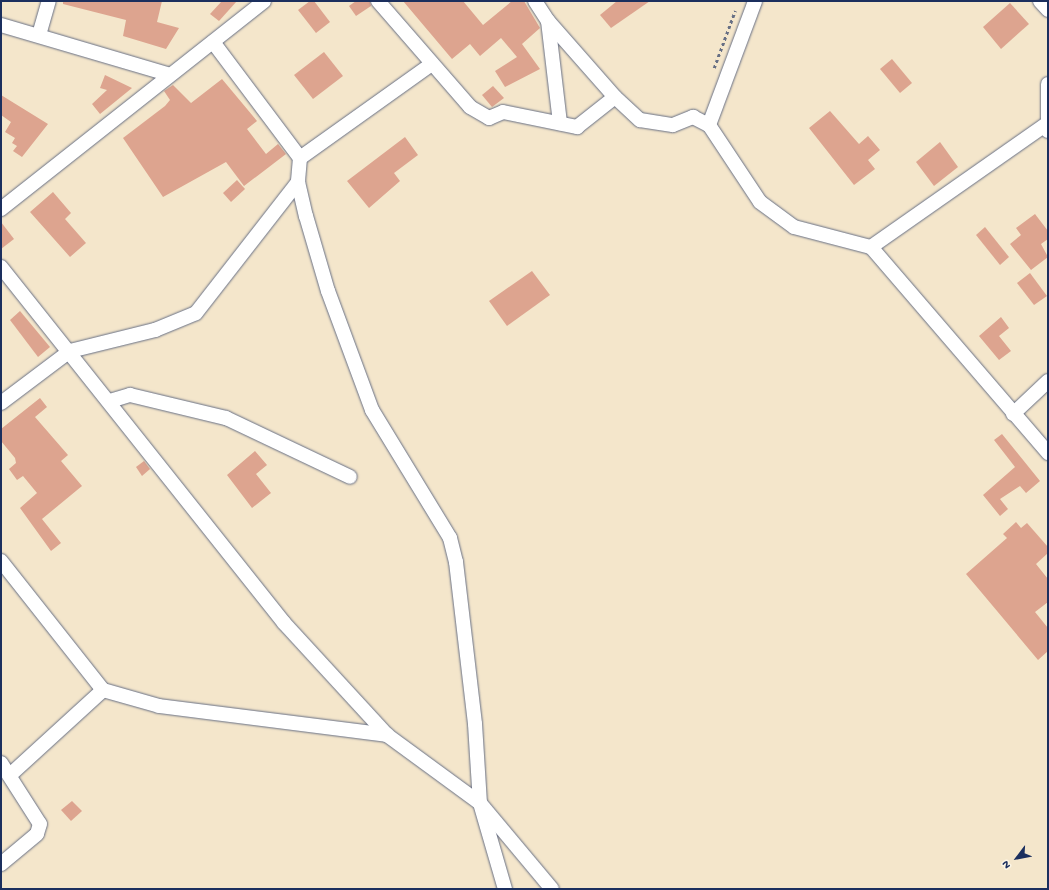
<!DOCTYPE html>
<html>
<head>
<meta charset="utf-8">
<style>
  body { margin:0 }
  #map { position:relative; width:1049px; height:890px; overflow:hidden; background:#f4e6cb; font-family:"Gochi Hand",sans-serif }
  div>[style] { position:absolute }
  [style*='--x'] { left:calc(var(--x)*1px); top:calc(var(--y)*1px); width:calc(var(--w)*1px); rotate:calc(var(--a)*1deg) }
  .building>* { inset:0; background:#dda48f }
  .path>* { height:2.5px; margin-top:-1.25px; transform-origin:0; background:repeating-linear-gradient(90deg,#676f84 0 3px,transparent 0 6px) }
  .roads { filter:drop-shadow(0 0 1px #676f84) drop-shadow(0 0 1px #676f84) }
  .minor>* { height:14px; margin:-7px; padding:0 7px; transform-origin:7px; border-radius:7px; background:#fff }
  span { translate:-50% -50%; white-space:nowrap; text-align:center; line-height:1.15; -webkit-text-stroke:3px #fcf5e5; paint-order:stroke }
  .frame { position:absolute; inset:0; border:2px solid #1b2f5e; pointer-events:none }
  .north { position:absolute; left:997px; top:838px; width:40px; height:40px; -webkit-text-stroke:3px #fcf5e5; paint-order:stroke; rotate:238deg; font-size:11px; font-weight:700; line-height:16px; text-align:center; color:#1b2f5e }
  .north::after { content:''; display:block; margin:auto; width:14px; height:18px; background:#1b2f5e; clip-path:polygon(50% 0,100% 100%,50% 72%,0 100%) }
</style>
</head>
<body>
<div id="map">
  <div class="building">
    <div style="clip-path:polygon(63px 1px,162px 1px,157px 22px,179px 28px,166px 49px,123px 36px,126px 20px,63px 4px)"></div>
    <div style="clip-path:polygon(222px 1px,237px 1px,219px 21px,210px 14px)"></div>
    <div style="clip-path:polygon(310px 1px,314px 1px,330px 22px,316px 33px,298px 10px)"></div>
    <div style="clip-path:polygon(356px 1px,370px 1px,371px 6px,356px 16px,349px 6px)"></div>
    <div style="clip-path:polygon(403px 1px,463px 1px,483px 25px,512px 1px,524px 1px,540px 28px,522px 44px,540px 69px,505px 87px,495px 71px,517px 57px,501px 38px,480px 56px,470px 44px,452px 59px)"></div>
    <div style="clip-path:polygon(617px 1px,650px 1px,611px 28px,600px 15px)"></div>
    <div style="clip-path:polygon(1010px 3px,1029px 24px,1001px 49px,983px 27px)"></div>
    <div style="clip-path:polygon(324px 52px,343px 76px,313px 99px,294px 75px)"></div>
    <div style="clip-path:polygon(892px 59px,912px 83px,900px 93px,880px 69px)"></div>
    <div style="clip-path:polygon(105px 75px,132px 88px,100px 114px,92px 104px,107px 90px,100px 88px)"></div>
    <div style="clip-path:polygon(222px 79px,257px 121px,247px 129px,266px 154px,278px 144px,286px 154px,244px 186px,226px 162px,163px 197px,123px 138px,165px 106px,170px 100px,164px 91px,173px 85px,191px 103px)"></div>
    <div style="clip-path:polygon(493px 86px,504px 98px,492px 107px,482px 95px)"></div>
    <div style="clip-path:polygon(1px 95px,48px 124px,22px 157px,13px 151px,17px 146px,12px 143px,15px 138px,5px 132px,11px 122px,1px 115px)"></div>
    <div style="clip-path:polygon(830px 111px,859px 144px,868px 136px,880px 150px,868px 160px,875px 169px,854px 185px,809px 128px)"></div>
    <div style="clip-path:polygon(405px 137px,418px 155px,394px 173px,400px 181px,369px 208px,347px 181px)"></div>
    <div style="clip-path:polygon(940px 142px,958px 167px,934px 186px,916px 162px)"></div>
    <div style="clip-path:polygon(237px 180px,245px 189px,231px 202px,223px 193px)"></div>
    <div style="clip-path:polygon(53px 192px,71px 213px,65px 219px,86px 243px,70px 257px,30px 212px)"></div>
    <div style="clip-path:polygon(1035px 214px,1048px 231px,1048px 239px,1041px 244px,1048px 257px,1031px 270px,1010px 244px,1021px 235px,1016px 228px)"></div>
    <div style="clip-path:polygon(1px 222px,14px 239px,1px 249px)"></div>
    <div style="clip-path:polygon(985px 227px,1009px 257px,1000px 265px,976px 235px)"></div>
    <div style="clip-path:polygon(532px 271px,550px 295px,507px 326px,489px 301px)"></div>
    <div style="clip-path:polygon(1030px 273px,1047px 296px,1034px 305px,1017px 283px)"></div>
    <div style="clip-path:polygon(20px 311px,50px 347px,38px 357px,10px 320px)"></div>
    <div style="clip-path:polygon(1001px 317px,1009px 328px,999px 336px,1011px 351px,999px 360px,979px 336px)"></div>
    <div style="clip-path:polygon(40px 398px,47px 407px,35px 417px,68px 455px,61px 461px,82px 486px,42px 519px,61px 543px,51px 551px,20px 508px,37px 493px,23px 476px,17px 480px,9px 469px,16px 463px,15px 458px,1px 441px,1px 429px)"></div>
    <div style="clip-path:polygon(1002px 434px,1040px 481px,1026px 493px,1020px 486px,1000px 499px,1008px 509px,1000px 516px,983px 495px,1015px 467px,994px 440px)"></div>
    <div style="clip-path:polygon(255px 451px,267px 465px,256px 474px,271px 493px,252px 508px,227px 475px)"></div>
    <div style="clip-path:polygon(144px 461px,150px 469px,142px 476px,136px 467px)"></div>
    <div style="clip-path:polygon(1016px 522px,1021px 528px,1027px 523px,1048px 547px,1048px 553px,1036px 564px,1048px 579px,1048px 602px,1035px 612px,1048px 628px,1048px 651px,1038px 660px,966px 574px,1007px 538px,1003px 534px)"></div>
    <div style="clip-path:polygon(72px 801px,82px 811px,71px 821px,61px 810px)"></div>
  </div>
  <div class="path">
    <div style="--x:714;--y:68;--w:61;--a:-69.8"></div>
  </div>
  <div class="roads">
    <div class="minor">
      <div style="--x:378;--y:1;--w:140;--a:49"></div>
      <div style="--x:470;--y:107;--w:22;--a:30"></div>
      <div style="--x:489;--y:118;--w:15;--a:-23"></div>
      <div style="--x:503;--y:112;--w:76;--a:11.5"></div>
      <div style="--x:577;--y:127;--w:48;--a:-38.3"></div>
      <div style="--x:615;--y:97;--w:34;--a:43"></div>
      <div style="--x:640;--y:120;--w:33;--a:9"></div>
      <div style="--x:673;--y:125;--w:22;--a:-22"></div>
      <div style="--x:693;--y:117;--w:18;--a:27"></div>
      <div style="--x:709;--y:125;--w:92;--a:56.5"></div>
      <div style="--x:760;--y:202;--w:42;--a:36.3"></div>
      <div style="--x:794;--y:227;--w:80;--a:14.6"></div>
      <div style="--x:871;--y:247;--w:272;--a:49.3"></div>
      <div style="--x:535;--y:1;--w:24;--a:57"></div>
      <div style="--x:548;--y:21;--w:103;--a:83.3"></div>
      <div style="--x:1040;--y:1;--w:12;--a:48"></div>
      <div style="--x:548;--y:21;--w:101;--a:48.6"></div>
      <div style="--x:1;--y:25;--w:173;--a:16.4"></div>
      <div style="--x:39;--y:35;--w:35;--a:-74"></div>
      <div style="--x:213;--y:42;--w:145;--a:53.1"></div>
      <div style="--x:300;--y:158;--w:24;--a:95"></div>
      <div style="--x:298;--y:182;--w:35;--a:77"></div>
      <div style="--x:306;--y:216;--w:78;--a:73.7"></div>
      <div style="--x:328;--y:291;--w:127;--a:69.7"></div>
      <div style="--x:372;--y:410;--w:150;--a:58.6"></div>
      <div style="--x:450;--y:538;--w:25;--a:76"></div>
      <div style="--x:456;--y:562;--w:163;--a:83.3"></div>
      <div style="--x:475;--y:724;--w:79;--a:86.4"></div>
      <div style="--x:480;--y:803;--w:90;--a:73.8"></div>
      <div style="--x:1048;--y:84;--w:47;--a:90"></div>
      <div style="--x:709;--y:125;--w:132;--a:-69.6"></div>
      <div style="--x:300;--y:158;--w:162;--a:-35.5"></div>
      <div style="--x:1;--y:209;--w:335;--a:-38.3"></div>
      <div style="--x:871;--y:247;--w:216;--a:-35"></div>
      <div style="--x:1;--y:267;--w:455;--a:51.5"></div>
      <div style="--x:284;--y:623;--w:152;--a:47.4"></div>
      <div style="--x:387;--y:735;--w:115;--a:36.2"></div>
      <div style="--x:480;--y:803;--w:112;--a:50.1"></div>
      <div style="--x:110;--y:401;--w:21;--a:-17"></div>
      <div style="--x:130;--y:395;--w:99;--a:13.5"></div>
      <div style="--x:226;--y:418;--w:137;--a:25.4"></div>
      <div style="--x:1;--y:403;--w:86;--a:-37"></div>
      <div style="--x:70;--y:351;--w:88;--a:-13.9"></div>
      <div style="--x:155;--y:330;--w:44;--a:-22.5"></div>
      <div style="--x:196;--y:313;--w:166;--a:-52.1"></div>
      <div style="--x:1013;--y:414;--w:48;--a:-43.3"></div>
      <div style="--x:1;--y:561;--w:164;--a:51.7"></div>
      <div style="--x:103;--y:690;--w:58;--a:15.9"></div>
      <div style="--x:159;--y:706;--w:230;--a:7.2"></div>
      <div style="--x:1;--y:763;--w:72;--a:57.4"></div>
      <div style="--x:40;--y:824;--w:10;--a:107"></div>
      <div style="--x:37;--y:834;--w:47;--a:140.2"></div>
      <div style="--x:10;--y:775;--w:126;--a:-42.4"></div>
    </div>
  </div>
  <div class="frame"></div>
  <div class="north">N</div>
</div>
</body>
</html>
